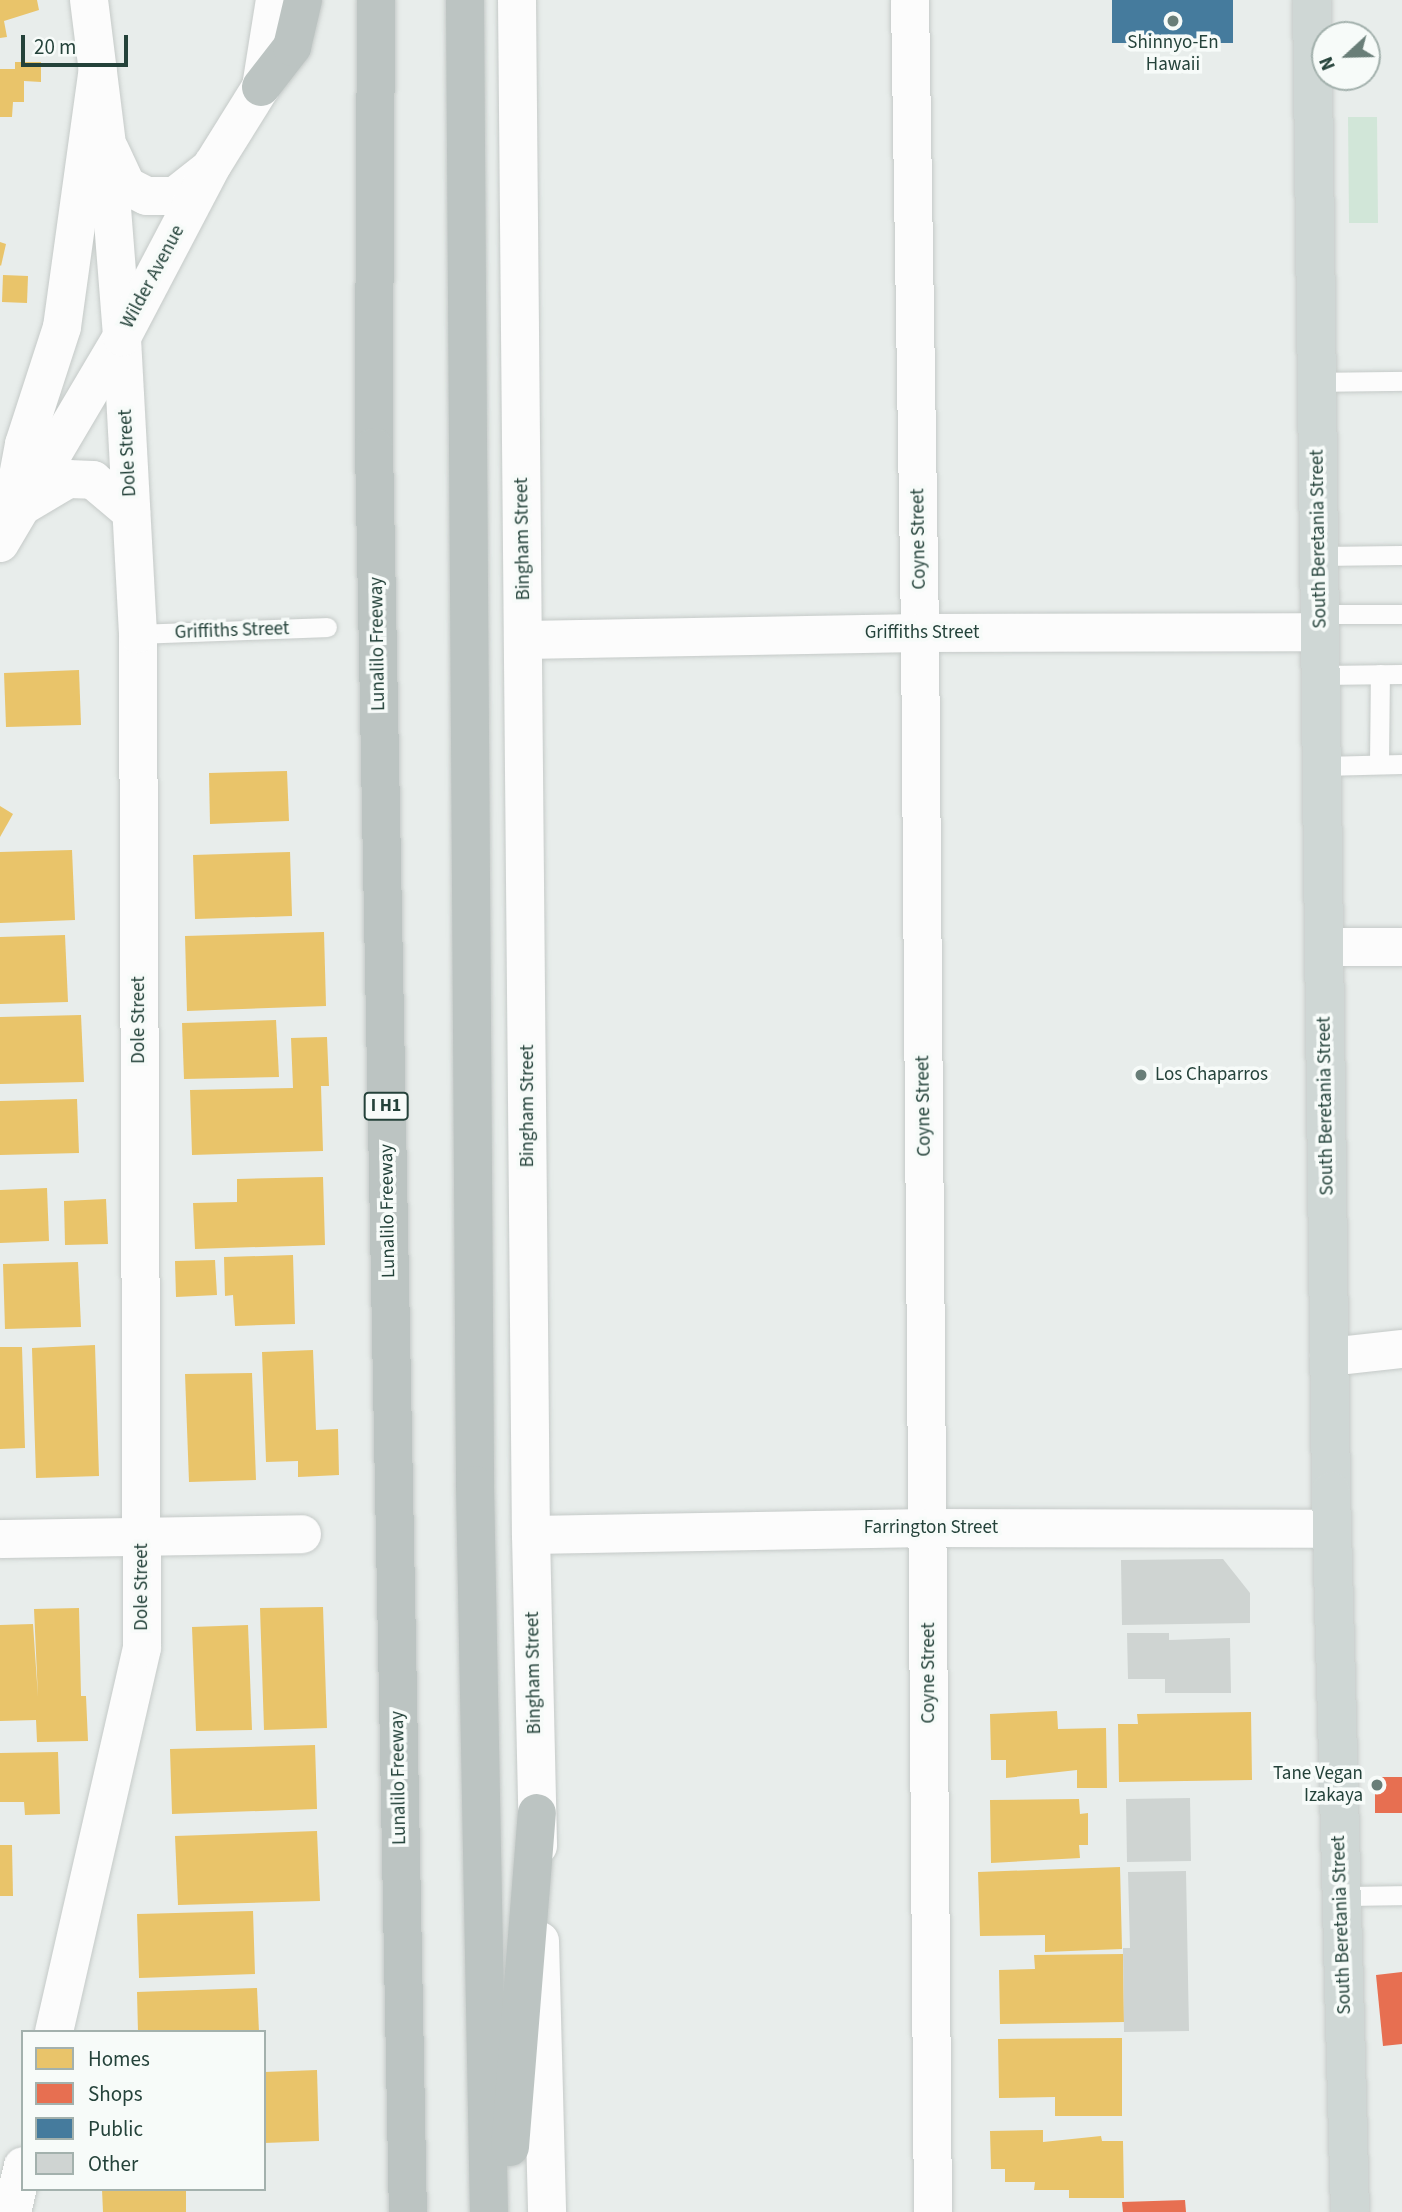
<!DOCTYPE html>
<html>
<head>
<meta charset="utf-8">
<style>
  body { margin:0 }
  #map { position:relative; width:1402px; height:2212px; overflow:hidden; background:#e8edeb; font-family:"Source Sans 3",sans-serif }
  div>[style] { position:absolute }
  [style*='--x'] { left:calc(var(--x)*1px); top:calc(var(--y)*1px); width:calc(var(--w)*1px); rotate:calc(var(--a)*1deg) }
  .green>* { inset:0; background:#d1e6d8 }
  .homes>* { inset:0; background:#e9c46a }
  .shops>* { inset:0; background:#e76f51 }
  .public>* { inset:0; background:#457b9d }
  .building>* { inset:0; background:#cfd4d2 }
  .roads { filter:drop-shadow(0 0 2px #c5cac8) drop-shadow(0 0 2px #c5cac8) }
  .service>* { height:19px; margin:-9.5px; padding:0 9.5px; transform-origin:9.5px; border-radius:9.5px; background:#fcfcfc }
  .minor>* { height:38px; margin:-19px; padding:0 19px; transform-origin:19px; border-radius:19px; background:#fcfcfc }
  .tertiary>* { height:38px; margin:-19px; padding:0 19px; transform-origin:19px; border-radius:19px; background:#fcfcfc }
  .primary>* { height:38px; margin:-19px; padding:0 19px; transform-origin:19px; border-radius:19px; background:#cfd7d5 }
  .motorway>* { height:38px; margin:-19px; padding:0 19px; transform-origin:19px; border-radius:19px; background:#bcc4c2 }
  .dots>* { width:19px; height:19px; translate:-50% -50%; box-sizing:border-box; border:4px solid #f7fbf9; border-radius:50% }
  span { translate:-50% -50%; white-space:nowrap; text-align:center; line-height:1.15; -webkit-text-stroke:7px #f7fbf9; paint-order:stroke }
  .shield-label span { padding:2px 5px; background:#f7fbf9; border:2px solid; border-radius:5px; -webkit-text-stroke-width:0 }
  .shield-label { font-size:18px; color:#24423a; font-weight:700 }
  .poi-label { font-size:19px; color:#24423a }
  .left { translate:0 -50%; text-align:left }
  .right { translate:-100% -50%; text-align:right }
  .street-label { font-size:19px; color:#24423a }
  .legend { position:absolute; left:21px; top:2030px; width:245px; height:161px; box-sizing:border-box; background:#f7fbf9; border:2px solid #a3b1ad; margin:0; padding:9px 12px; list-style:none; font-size:21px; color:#24423a }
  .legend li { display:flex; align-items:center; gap:14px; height:35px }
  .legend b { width:35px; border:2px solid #a3b1ad }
  .north { position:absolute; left:1311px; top:21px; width:70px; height:70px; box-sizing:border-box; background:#f7fbf9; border:2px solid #a3b1ad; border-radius:50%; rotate:248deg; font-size:19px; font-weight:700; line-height:28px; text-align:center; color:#24423a }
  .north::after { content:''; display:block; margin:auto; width:24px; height:32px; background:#697e78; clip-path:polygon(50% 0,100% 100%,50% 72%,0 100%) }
  .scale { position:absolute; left:21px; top:35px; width:107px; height:32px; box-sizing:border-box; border:4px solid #24423a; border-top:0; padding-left:9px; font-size:21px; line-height:24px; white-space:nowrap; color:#24423a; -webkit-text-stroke:5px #f7fbf9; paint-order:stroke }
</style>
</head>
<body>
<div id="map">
  <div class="green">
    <div style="clip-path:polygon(1348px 117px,1377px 117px,1378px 223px,1349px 223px)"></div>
  </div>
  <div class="homes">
    <div style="clip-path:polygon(0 0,37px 0,39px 10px,4px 21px,7px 37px,0 38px)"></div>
    <div style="clip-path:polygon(15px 62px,41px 62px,41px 82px,24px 81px,24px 102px,13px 102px,12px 117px,0 117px,0 69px,15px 69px)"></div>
    <div style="clip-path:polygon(0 242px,6px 244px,1px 266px,0 265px)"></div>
    <div style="clip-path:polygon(3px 275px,28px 276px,27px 303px,2px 302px)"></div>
    <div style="clip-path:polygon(79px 670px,81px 725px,6px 727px,4px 673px)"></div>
    <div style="clip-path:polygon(287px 771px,289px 821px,210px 824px,209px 773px)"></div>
    <div style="clip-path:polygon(0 806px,13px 814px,0 837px)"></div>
    <div style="clip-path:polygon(72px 850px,75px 920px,0 923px,0 852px)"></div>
    <div style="clip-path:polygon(290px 852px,292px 916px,195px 919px,193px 855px)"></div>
    <div style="clip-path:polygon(324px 932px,326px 1006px,187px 1011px,185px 936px)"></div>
    <div style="clip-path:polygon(65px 935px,68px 1002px,0 1004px,0 937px)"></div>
    <div style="clip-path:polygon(81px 1015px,84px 1082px,0 1084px,0 1017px)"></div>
    <div style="clip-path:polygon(276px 1020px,279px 1077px,184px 1079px,182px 1023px)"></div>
    <div style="clip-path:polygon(327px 1037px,329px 1086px,321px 1086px,323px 1151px,192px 1155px,190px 1090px,293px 1088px,291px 1038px)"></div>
    <div style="clip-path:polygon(77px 1099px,79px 1153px,0 1155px,0 1101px)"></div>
    <div style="clip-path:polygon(323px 1177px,325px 1245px,195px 1249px,193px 1203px,237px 1202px,237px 1179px)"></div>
    <div style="clip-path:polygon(47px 1188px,49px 1241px,0 1243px,0 1190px)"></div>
    <div style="clip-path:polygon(106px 1199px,108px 1244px,65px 1245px,64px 1201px)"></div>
    <div style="clip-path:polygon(293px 1255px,295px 1324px,235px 1326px,233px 1295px,225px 1296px,224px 1257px)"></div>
    <div style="clip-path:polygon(215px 1260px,217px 1295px,176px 1297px,175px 1261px)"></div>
    <div style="clip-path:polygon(78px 1262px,81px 1327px,5px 1329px,3px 1264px)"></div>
    <div style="clip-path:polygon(95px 1345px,99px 1476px,36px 1478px,32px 1348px)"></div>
    <div style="clip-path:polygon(0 1347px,22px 1347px,25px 1448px,0 1449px)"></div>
    <div style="clip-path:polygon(313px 1350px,316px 1430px,338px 1429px,339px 1475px,298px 1477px,298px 1461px,266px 1462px,262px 1352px)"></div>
    <div style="clip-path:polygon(252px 1373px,256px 1480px,189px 1482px,185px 1374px)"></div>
    <div style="clip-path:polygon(323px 1607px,327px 1728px,264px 1730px,260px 1608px)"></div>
    <div style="clip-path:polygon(79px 1608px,81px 1696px,86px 1696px,88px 1741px,37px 1742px,36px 1720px,0 1721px,0 1625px,33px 1624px,38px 1697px,34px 1609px)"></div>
    <div style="clip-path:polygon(248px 1625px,252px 1730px,196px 1731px,192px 1627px)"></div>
    <div style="clip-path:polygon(1057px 1711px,1058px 1729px,1106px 1728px,1107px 1788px,1077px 1788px,1077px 1770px,1006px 1778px,1006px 1760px,991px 1760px,990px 1714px)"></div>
    <div style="clip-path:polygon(1251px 1712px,1252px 1780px,1119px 1782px,1118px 1724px,1138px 1724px,1137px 1714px)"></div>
    <div style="clip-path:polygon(315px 1745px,317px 1809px,172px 1814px,170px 1749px)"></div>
    <div style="clip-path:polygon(58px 1752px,60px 1814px,25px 1815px,24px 1802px,0 1802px,0 1753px)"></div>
    <div style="clip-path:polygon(1079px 1799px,1080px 1814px,1088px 1813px,1088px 1845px,1079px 1845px,1080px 1858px,991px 1863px,990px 1800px)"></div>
    <div style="clip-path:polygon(317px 1831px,320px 1901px,178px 1905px,175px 1836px)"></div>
    <div style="clip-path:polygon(0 1845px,12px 1845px,13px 1896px,0 1896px)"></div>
    <div style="clip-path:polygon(1120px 1867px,1122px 1949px,1045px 1952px,1045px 1935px,980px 1936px,978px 1872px)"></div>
    <div style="clip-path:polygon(253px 1911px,255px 1974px,139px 1978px,137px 1914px)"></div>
    <div style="clip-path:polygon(1123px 1954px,1124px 2022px,1000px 2024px,999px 1970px,1035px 1969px,1034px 1955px)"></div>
    <div style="clip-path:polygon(257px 1988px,259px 2032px,138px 2032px,137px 1992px)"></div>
    <div style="clip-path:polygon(1122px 2038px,1122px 2116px,1055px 2116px,1055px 2097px,999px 2098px,998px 2039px)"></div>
    <div style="clip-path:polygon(317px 2070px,319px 2141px,264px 2143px,264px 2072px)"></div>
    <div style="clip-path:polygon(1043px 2130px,1043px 2142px,1101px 2136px,1102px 2141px,1123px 2141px,1124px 2198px,1069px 2198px,1069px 2190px,1034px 2190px,1035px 2182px,1005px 2182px,1005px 2169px,991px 2169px,990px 2131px)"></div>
    <div style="clip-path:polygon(102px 2189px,186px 2189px,186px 2212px,103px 2212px)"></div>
  </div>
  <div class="shops">
    <div style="clip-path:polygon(1375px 1777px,1402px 1777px,1402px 1813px,1375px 1813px)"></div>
    <div style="clip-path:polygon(1402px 1972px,1402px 2044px,1383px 2046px,1376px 1975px)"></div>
    <div style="clip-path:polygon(1185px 2200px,1186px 2212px,1123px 2212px,1122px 2202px)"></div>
  </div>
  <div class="public">
    <div style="clip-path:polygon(1112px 0,1233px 0,1233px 43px,1112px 43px)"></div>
  </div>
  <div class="building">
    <div style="clip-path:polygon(1223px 1559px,1250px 1593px,1250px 1623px,1122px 1625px,1121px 1560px)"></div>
    <div style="clip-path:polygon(1127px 1633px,1169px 1633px,1169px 1640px,1230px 1638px,1231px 1693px,1165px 1693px,1165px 1679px,1128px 1679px)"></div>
    <div style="clip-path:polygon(1190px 1798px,1191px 1861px,1127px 1862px,1126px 1799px)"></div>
    <div style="clip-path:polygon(1186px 1871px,1189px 2031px,1124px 2032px,1123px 1948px,1130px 1948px,1128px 1872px)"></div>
  </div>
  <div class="roads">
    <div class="service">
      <div style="--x:1317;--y:382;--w:85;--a:-0.7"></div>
      <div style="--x:1319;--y:556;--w:83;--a:-0.7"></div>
      <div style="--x:1320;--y:614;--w:82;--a:0"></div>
      <div style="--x:138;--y:634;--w:189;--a:-2.1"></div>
      <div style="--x:1321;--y:675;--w:81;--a:-0.7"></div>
      <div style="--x:1379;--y:764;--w:90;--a:-89.4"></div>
      <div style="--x:1322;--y:766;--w:80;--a:-1.4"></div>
      <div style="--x:1341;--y:1896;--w:61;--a:-0.9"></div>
    </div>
    <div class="minor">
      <div style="--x:910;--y:0;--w:633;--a:89.09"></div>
      <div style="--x:920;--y:633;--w:1579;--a:89.53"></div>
      <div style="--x:261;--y:87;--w:88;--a:-80.9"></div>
      <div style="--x:524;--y:640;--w:396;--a:-1"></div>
      <div style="--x:920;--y:633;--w:400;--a:-0.1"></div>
      <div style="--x:1324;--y:947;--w:78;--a:0"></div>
      <div style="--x:1329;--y:1357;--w:73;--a:-6.3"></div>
      <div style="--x:531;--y:1535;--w:397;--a:-1"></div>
      <div style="--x:928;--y:1528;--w:404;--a:0.1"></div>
      <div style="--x:0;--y:1539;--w:302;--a:-0.9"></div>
      <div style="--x:54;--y:2032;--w:394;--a:-77.1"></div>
      <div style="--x:142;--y:1648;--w:1014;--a:-90.23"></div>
      <div style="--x:138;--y:634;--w:297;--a:-93.1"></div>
      <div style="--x:12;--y:2212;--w:47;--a:-76.6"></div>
    </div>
    <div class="tertiary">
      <div style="--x:89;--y:0;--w:146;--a:82.9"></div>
      <div style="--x:107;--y:145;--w:193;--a:85.5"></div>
      <div style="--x:517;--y:0;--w:1535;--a:89.48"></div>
      <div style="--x:531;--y:1535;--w:311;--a:88.7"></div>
      <div style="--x:110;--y:150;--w:40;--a:65"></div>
      <div style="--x:127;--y:186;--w:22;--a:27"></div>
      <div style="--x:147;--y:196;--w:28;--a:0"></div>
      <div style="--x:175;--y:196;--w:42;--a:-38.2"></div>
      <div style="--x:13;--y:503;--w:60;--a:-79.4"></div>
      <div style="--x:24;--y:444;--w:123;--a:-72"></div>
      <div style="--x:62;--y:327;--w:260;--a:-82.1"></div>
      <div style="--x:26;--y:504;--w:49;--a:-30.8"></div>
      <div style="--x:68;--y:479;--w:25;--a:2"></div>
      <div style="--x:93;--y:480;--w:50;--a:40.1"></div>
      <div style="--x:0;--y:543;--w:239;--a:-59.4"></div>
      <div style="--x:122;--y:337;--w:195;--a:-62.3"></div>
      <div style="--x:213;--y:164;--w:91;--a:-58.1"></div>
      <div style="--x:540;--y:1941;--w:271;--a:88.5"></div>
    </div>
    <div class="primary">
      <div style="--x:1312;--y:0;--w:1491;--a:89.27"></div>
      <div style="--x:1331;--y:1491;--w:721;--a:88.49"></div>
    </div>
    <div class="motorway">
      <div style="--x:376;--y:0;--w:447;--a:90.3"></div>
      <div style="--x:374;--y:447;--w:1765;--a:88.9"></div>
      <div style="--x:465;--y:0;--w:1485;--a:89.61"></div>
      <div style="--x:475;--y:1485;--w:727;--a:88.9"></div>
      <div style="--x:261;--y:87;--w:51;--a:-52.2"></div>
      <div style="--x:292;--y:47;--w:48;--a:-76.8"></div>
      <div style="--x:510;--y:2147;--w:335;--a:-85.4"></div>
    </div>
  </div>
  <div class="dots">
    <div style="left:1173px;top:21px;background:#697e78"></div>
    <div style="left:1141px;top:1075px;background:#697e78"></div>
    <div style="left:1377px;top:1785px;background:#697e78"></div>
  </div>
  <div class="shield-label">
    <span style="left:386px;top:1106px">I H1</span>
  </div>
  <div class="poi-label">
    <span style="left:1173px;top:54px">Shinnyo-En<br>Hawaii</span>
    <span class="left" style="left:1155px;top:1075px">Los Chaparros</span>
    <span class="right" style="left:1363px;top:1785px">Tane Vegan<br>Izakaya</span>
  </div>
  <div class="street-label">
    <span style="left:153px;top:277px;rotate:-62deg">Wilder Avenue</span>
    <span style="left:128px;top:453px;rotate:-93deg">Dole Street</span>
    <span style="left:523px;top:539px;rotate:-91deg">Bingham Street</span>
    <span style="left:919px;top:539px;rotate:-91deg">Coyne Street</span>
    <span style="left:1319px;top:539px;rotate:-91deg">South Beretania Street</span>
    <span style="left:232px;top:631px;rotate:-2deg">Griffiths Street</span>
    <span style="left:922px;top:633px">Griffiths Street</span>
    <span style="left:378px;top:644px;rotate:-91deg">Lunalilo Freeway</span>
    <span style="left:139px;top:1020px;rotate:-90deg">Dole Street</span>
    <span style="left:528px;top:1106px;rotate:-90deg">Bingham Street</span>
    <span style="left:924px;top:1106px;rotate:-91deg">Coyne Street</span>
    <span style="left:1326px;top:1106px;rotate:-91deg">South Beretania Street</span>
    <span style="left:388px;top:1211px;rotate:-91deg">Lunalilo Freeway</span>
    <span style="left:931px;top:1528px">Farrington Street</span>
    <span style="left:142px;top:1587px;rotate:-90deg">Dole Street</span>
    <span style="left:534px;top:1673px;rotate:-91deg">Bingham Street</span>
    <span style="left:929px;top:1673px;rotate:-90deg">Coyne Street</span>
    <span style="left:399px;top:1778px;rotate:-91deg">Lunalilo Freeway</span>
    <span style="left:1342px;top:1925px;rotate:-92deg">South Beretania Street</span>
  </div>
  <ul class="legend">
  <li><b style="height:19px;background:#e9c46a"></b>Homes</li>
  <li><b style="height:19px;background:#e76f51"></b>Shops</li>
  <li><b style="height:19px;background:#457b9d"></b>Public</li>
  <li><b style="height:19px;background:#cfd4d2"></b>Other</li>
  </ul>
  <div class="north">N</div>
  <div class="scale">20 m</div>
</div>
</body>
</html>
